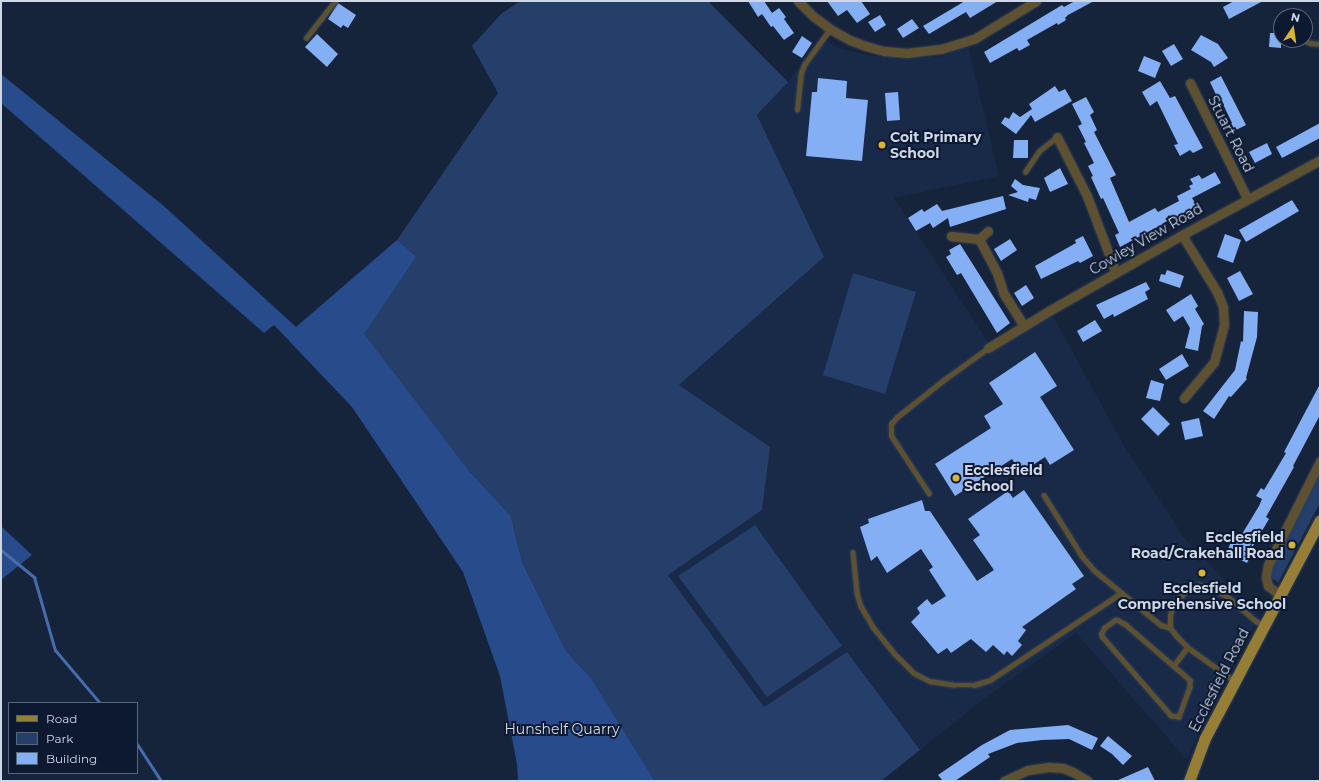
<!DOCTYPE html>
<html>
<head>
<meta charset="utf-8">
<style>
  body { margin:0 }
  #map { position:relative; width:1321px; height:782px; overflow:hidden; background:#15233b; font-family:Montserrat,sans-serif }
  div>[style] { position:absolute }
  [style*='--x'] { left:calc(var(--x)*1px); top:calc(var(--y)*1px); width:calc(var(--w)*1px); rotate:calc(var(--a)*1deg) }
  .built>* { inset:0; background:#182a48 }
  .green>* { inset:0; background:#253e6a }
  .forest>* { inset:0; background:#284c8b }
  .stream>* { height:3px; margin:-1.5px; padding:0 1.5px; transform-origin:1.5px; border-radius:1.5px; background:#456cad }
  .building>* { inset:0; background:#85aff5 }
  .roads { filter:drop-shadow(0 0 1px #324057) drop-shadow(0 0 1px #324057) }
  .service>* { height:4.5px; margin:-2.25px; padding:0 2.25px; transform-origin:2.25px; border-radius:2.25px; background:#5d5131 }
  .minor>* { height:9px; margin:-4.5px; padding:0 4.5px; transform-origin:4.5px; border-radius:4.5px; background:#5d5131 }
  .primary>* { height:11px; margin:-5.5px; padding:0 5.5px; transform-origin:5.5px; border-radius:5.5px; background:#967e36 }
  .dots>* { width:11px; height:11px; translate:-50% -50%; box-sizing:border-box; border:2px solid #0c1931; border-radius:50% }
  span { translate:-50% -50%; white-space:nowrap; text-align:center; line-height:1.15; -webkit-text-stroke:4px #0c1931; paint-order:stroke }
  .street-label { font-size:14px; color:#cdd7e7 }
  .poi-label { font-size:14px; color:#cdd7e7; font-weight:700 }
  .left { translate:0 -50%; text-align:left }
  .right { translate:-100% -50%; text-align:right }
  .park-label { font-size:14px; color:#d2ddf0 }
  .frame { position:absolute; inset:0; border:2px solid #cdd7e7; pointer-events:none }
  .legend { position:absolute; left:8px; top:702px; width:130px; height:72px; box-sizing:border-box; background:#0c1931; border:1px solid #59657a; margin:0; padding:5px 7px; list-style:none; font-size:12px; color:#cdd7e7 }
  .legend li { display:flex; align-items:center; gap:8px; height:20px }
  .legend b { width:20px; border:1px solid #59657a }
  .north { position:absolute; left:1273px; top:8px; width:40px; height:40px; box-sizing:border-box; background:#0c1931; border:1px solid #59657a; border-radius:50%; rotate:13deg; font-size:11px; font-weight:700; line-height:16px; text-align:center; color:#cdd7e7 }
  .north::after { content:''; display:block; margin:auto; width:14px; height:18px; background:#dab333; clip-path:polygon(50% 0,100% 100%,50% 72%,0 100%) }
</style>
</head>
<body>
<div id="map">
  <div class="built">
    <div style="clip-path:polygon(821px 37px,838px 48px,872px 56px,903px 59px,939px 57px,968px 47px,999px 176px,894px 198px,994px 351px,1052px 314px,1124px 446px,1186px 540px,1260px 617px,1256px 621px,1186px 759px,1076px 633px,984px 699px,920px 750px,847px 653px,764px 707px,668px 575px,762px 510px,679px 385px,824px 257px,757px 115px,788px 82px)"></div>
  </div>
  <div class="green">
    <div style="clip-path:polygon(520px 1px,708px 1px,788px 82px,757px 115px,824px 257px,679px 385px,770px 447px,762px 510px,668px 575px,764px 707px,847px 652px,920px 750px,881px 781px,655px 781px,591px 678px,566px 651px,522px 562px,511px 516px,470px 472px,363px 334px,415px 257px,397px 240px,498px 93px,472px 46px,501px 14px)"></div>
    <div style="clip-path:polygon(853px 273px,916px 292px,885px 394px,823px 375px)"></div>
    <div style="clip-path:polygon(1320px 472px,1320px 503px,1278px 583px,1272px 578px,1272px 568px)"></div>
    <div style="clip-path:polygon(755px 525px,842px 646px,767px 697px,678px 576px)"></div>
  </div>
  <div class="forest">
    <div style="clip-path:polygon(1px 74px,165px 207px,296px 327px,397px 240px,416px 257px,364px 334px,470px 472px,511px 516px,522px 562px,566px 651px,591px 678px,655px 781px,518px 781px,517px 764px,500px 676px,463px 572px,352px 407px,274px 325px,264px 333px,1px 103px)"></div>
    <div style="clip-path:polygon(1px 526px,32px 555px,1px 580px)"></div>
  </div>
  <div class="stream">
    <div style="--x:1;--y:550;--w:43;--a:39.3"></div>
    <div style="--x:34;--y:577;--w:76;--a:74"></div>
    <div style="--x:55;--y:650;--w:70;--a:49.7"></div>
    <div style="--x:137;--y:744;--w:44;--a:57"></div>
  </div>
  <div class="building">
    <div style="clip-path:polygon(748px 1px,764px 1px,772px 13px,779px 8px,786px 17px,784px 19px,794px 33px,784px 40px,773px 26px,771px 27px,762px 14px,758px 17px)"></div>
    <div style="clip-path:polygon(827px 1px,861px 1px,870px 14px,857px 23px,847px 10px,838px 16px)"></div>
    <div style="clip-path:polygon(965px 1px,998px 1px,970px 18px,966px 12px,929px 34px,923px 26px)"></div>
    <div style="clip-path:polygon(1075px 1px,1094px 1px,1068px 15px,1065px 18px,1066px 20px,1058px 25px,1057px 23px,1027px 40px,1030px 45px,1019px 51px,1017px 48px,990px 63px,984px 52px,1062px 5px,1064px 7px)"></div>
    <div style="clip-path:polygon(1234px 1px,1263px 1px,1229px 19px,1223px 7px)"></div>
    <div style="clip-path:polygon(338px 3px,356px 15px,348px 28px,343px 25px,341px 28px,328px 19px)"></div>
    <div style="clip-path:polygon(880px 15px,886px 25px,875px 32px,868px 22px)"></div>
    <div style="clip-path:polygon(912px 19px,919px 28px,903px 38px,897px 29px)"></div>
    <div style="clip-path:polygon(1270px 33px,1281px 33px,1281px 48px,1269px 47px)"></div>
    <div style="clip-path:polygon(317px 34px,338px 54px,327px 67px,305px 47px)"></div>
    <div style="clip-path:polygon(1201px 35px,1218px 44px,1228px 58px,1214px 67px,1211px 62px,1191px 50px)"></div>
    <div style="clip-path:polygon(802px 36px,812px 43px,802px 58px,792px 52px)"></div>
    <div style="clip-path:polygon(1174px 44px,1183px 59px,1171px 66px,1162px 51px)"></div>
    <div style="clip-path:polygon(1144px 56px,1161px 63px,1155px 78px,1138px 71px)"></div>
    <div style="clip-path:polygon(1221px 76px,1246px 125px,1232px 132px,1228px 125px,1232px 123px,1222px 102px,1220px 103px,1210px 82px)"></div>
    <div style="clip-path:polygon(818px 78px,847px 81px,846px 98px,868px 100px,862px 161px,806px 156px,812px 92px,817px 92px)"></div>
    <div style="clip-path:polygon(1160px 81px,1170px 98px,1175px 96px,1203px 148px,1193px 153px,1190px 150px,1180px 156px,1174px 145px,1178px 144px,1157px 101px,1150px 106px,1142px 92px)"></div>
    <div style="clip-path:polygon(1055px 86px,1059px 92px,1065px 89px,1072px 101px,1035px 122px,1031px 115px,1016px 134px,1001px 123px,1005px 117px,1009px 119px,1013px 112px,1020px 117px,1032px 109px,1029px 104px)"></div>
    <div style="clip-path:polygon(898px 92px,900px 120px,887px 121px,885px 93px)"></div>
    <div style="clip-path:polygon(1086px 97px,1094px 112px,1090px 115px,1097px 130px,1094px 132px,1116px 175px,1110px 178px,1129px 222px,1155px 208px,1158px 212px,1179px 201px,1177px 196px,1191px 189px,1189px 186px,1193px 184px,1190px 179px,1199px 175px,1202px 179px,1215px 172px,1221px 183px,1192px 198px,1197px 206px,1120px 247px,1115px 235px,1119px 233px,1103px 198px,1101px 199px,1091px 177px,1093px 176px,1088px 166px,1094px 163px,1084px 143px,1086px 142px,1078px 126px,1082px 124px,1072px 104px)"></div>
    <div style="clip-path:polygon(1320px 123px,1320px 138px,1282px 158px,1276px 147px)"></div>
    <div style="clip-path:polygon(1014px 140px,1028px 140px,1028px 158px,1013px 158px)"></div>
    <div style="clip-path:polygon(1267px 143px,1272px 154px,1255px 163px,1249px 152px)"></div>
    <div style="clip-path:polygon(1060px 168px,1068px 184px,1050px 192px,1044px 178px)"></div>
    <div style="clip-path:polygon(1015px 179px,1023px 185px,1040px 188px,1036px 200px,1029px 198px,1028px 202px,1008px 195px,1018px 192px,1011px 186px)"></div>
    <div style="clip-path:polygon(1003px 196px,1006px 209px,950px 227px,948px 218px,933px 228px,930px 223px,916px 231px,908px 218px,922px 209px,924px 212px,937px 204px,942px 211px)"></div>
    <div style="clip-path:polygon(1292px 200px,1299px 211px,1246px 242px,1239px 230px)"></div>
    <div style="clip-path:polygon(1225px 234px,1241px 240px,1233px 263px,1217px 257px)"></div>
    <div style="clip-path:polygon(1083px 236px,1093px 256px,1080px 263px,1078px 261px,1041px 279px,1035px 266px,1076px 243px,1075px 240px)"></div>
    <div style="clip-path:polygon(1010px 239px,1017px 250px,1001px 261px,994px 249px)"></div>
    <div style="clip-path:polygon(960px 244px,1010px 323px,997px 333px,961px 273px,957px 275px,946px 257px,951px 254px,949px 250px)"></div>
    <div style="clip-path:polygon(1167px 270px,1184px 276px,1180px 288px,1159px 281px,1161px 274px,1165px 275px)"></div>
    <div style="clip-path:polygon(1240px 271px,1253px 294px,1239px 301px,1227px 278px)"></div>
    <div style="clip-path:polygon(1146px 282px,1150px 289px,1145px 292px,1148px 299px,1114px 317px,1113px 314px,1104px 319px,1096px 305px)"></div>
    <div style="clip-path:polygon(1026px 285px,1034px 298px,1022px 306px,1014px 293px)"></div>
    <div style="clip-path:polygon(1191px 294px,1198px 306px,1195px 309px,1204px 324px,1202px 326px,1198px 351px,1185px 348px,1190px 328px,1183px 316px,1174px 322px,1166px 310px)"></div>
    <div style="clip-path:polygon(1244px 311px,1258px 312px,1257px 337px,1246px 378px,1247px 379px,1231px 397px,1229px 396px,1214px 419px,1203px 411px,1235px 370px,1241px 341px,1243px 342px)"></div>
    <div style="clip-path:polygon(1095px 320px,1102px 331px,1083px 342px,1077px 331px)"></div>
    <div style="clip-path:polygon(1035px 352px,1057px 386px,1040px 397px,1074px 450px,1050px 465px,1045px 457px,1021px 473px,1012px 459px,955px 496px,935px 464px,991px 428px,984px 416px,1003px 404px,989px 383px)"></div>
    <div style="clip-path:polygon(1182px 354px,1189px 366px,1166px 380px,1159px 369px)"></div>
    <div style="clip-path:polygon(1151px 380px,1164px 384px,1160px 401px,1146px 398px)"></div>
    <div style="clip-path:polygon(1320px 384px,1320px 415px,1293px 466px,1294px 467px,1266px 517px,1269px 519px,1250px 551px,1252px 552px,1247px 563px,1233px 556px,1235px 553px,1228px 549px,1231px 542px,1236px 544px,1259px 506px,1262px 499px,1256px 496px,1261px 488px,1264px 490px,1286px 453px,1284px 452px)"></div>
    <div style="clip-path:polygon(1153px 407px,1170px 424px,1158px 436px,1141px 419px)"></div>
    <div style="clip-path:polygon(1199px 418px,1203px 436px,1185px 440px,1181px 422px)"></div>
    <div style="clip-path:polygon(1024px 490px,1084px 576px,1072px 584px,1076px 589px,1022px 627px,1026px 630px,1018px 641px,1022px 645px,1012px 656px,1007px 651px,1004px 655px,993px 645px,986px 652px,971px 639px,951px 653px,947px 648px,938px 654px,911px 622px,920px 613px,917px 608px,927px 599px,932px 605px,946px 596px,929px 570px,933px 567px,921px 549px,887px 573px,877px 556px,871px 561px,860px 527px,869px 523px,868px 519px,922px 500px,925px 511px,930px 511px,977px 581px,994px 570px,973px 540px,980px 535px,968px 519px,1008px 491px,1013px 498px)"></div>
    <div style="clip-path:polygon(1068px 725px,1098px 738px,1092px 750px,1069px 739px,1042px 740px,1017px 743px,988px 754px,990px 757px,955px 781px,943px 781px,938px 775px,982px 745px,1010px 730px)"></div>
    <div style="clip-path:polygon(1108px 736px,1132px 756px,1123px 765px,1112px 754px,1100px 746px)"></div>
    <div style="clip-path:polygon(1148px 767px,1155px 781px,1116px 781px)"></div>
  </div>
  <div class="roads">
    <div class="service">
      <div style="--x:306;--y:38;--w:47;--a:-51.9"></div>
      <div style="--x:1304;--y:40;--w:7;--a:27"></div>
      <div style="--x:1310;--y:43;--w:10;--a:6"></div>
      <div style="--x:797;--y:110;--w:37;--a:-84"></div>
      <div style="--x:801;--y:73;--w:9;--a:-69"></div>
      <div style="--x:804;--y:65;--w:44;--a:-54.2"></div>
      <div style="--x:1025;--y:172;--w:25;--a:-56"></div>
      <div style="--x:1039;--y:151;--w:23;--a:-38"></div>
      <div style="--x:929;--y:494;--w:69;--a:-123.2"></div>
      <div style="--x:891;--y:436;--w:12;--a:-90"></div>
      <div style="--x:891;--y:424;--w:9;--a:-49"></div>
      <div style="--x:897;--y:417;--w:61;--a:-38.4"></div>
      <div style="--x:945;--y:379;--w:53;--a:-35.8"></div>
      <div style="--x:1044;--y:495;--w:72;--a:58.1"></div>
      <div style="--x:1082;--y:556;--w:18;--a:49"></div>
      <div style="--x:1094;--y:570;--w:87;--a:39.4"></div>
      <div style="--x:1161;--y:625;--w:9;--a:18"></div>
      <div style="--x:853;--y:552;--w:41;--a:84.4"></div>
      <div style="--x:857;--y:593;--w:14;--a:73"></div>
      <div style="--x:861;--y:606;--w:24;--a:60"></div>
      <div style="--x:873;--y:627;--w:33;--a:51"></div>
      <div style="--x:894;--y:653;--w:28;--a:45"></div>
      <div style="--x:914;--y:673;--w:18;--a:27"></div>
      <div style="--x:930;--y:681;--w:24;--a:9"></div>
      <div style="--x:954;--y:685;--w:20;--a:0"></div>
      <div style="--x:974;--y:685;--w:17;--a:-17"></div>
      <div style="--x:990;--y:680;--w:157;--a:-33.6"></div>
      <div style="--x:1115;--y:620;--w:3;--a:0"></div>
      <div style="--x:1118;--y:620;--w:8;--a:30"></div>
      <div style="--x:1125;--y:624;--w:86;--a:40.7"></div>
      <div style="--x:1190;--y:680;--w:7;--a:90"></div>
      <div style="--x:1190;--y:687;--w:32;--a:110"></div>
      <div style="--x:1179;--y:717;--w:8;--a:-173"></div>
      <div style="--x:1171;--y:716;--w:105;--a:-131.1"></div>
      <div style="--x:1102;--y:637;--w:3;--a:-108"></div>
      <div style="--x:1101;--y:634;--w:7;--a:-63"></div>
      <div style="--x:1104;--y:628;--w:14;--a:-36"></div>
      <div style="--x:1174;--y:665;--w:21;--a:-53"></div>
      <div style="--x:1234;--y:681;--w:55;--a:-144.6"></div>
      <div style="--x:1189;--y:649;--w:17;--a:-135"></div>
      <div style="--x:1177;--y:637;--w:11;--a:-128"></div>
      <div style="--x:1170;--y:628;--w:13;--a:-90"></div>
      <div style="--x:1170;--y:615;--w:14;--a:-69"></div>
      <div style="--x:1175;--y:602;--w:21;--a:-43"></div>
      <div style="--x:1190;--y:588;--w:9;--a:-21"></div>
      <div style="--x:1198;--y:585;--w:9;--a:6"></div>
      <div style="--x:1207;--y:586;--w:22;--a:27"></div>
      <div style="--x:1227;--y:596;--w:38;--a:41"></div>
      <div style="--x:1256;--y:621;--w:9;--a:27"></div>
    </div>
    <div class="minor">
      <div style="--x:798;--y:1;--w:21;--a:45"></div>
      <div style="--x:813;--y:16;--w:21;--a:37"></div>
      <div style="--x:830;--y:29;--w:23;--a:29"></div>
      <div style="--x:850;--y:40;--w:17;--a:21"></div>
      <div style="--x:866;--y:46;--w:19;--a:16"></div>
      <div style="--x:884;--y:51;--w:23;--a:5"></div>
      <div style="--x:907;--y:53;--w:34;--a:-7"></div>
      <div style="--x:941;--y:49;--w:34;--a:-17"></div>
      <div style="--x:974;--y:39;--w:73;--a:-31.5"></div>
      <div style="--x:1190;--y:83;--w:128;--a:63.6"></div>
      <div style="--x:1057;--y:137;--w:66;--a:63"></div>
      <div style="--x:1087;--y:196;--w:82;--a:69.4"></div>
      <div style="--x:988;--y:231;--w:12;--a:138"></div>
      <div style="--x:979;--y:239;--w:38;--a:62"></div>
      <div style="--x:997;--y:273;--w:22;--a:72"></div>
      <div style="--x:1004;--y:294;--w:38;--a:58"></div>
      <div style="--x:1182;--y:235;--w:67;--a:58.4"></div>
      <div style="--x:1217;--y:292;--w:16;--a:68"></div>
      <div style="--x:1223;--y:307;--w:18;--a:87"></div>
      <div style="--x:1224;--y:325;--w:38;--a:105"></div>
      <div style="--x:1214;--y:362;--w:47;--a:129.8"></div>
      <div style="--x:951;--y:236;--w:28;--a:6"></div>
      <div style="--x:988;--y:348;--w:69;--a:-31.4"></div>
      <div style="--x:1047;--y:312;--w:155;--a:-29.7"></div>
      <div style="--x:1182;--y:235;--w:157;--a:-28.5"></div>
      <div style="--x:1280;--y:595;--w:15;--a:-143"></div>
      <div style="--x:1268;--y:586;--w:9;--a:-103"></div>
      <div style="--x:1266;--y:577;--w:12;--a:-81"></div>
      <div style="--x:1268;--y:565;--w:116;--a:-63.4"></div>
      <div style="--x:1004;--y:781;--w:26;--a:-25"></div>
      <div style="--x:1028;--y:770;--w:21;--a:-8"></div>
      <div style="--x:1049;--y:767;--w:14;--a:4"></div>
      <div style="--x:1063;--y:768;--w:11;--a:22"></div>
      <div style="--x:1073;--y:772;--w:17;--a:31"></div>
    </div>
    <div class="primary">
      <div style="--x:1189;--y:781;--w:46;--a:-69.6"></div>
      <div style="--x:1205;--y:738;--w:246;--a:-62.2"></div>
    </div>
  </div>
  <div class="dots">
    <div style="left:882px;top:145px;background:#dab333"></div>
    <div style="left:956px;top:478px;background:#dab333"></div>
    <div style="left:1292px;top:545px;background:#dab333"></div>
    <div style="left:1202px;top:573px;background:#dab333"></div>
  </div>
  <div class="street-label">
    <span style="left:1231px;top:134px;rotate:63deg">Stuart Road</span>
    <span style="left:1146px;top:239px;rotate:-30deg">Cowley View Road</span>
    <span style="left:1219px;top:680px;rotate:-63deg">Ecclesfield Road</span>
  </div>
  <div class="poi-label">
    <span class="left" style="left:890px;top:145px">Coit Primary<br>School</span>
    <span class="left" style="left:964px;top:478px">Ecclesfield<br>School</span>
    <span class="right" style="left:1284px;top:545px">Ecclesfield<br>Road/Crakehall Road</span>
    <span style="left:1202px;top:596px">Ecclesfield<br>Comprehensive School</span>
  </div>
  <div class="park-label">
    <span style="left:562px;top:729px">Hunshelf Quarry</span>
  </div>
  <div class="frame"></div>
  <ul class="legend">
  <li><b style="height:5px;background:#967e36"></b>Road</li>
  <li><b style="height:11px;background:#253e6a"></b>Park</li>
  <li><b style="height:11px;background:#85aff5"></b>Building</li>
  </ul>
  <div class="north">N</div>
</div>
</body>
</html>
